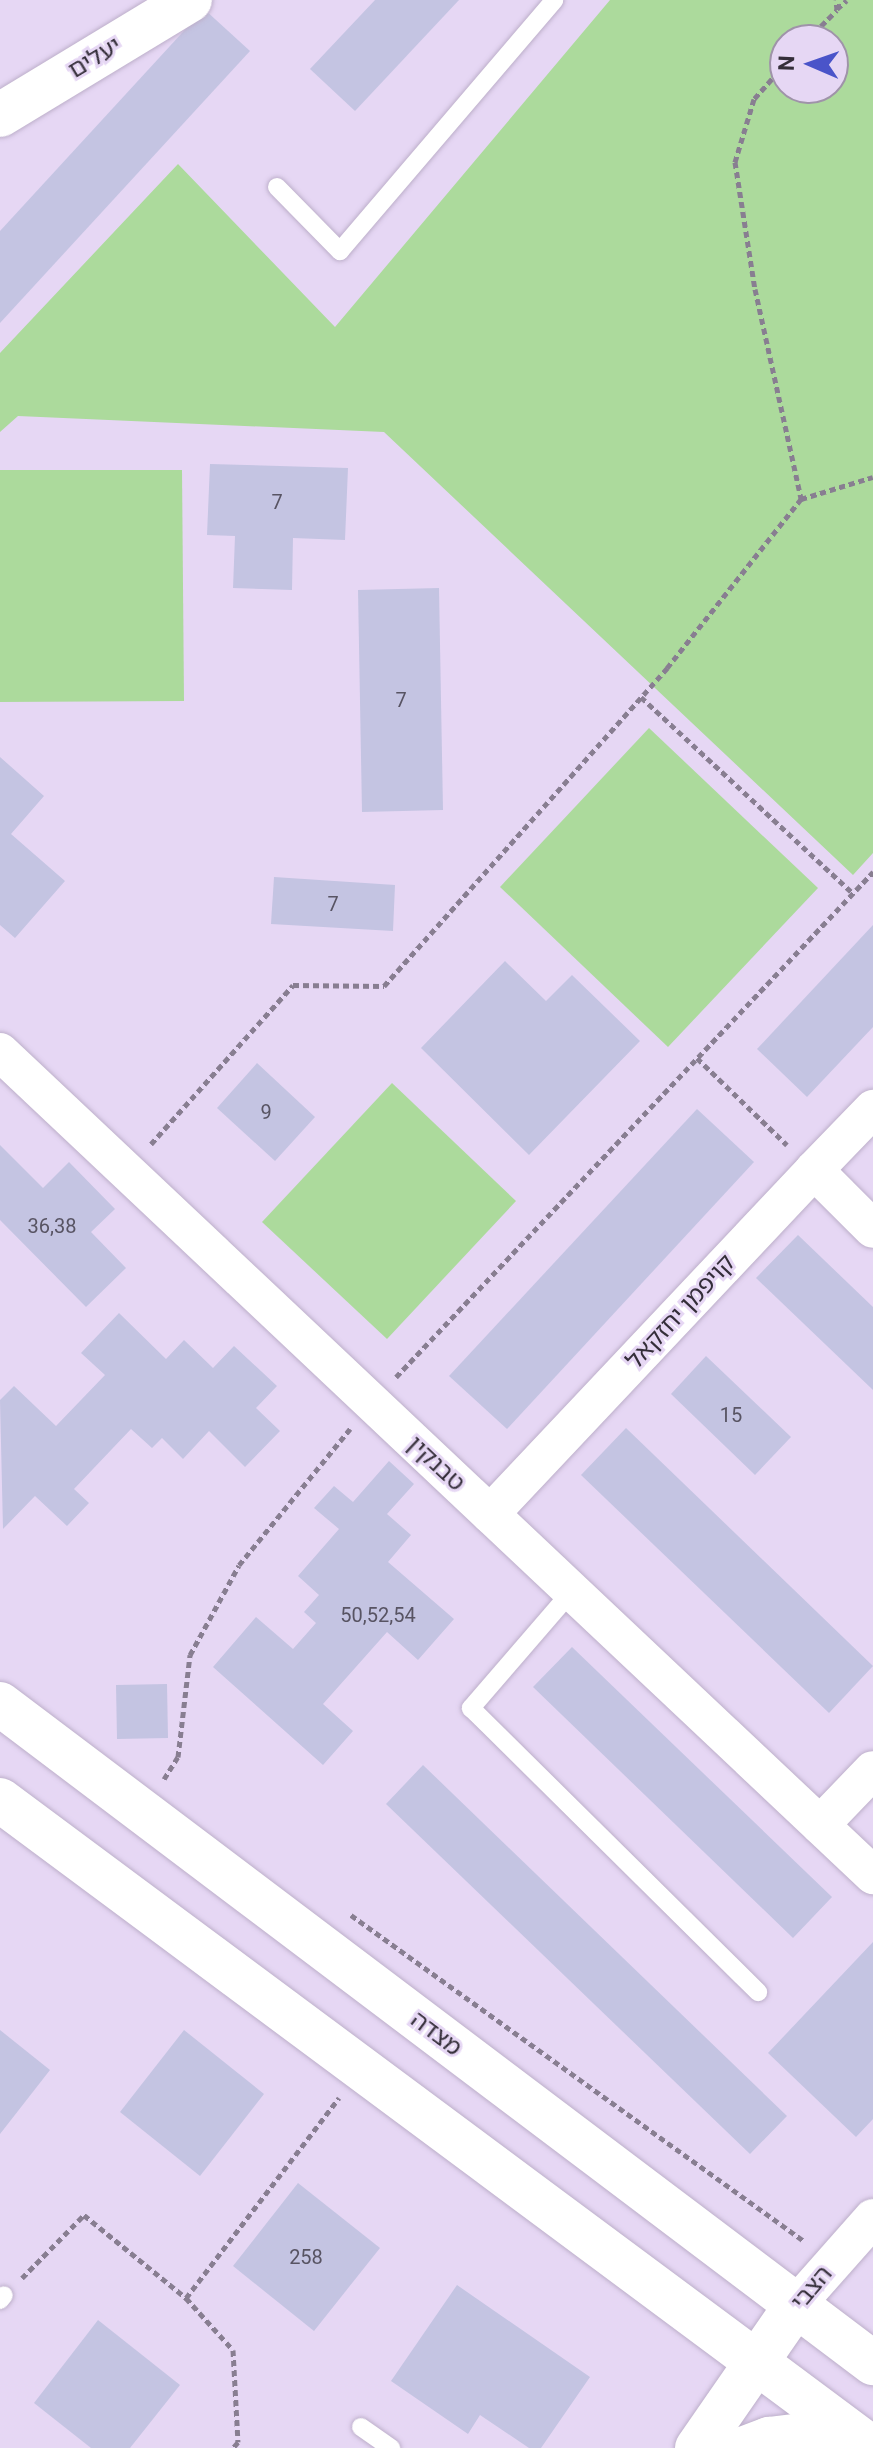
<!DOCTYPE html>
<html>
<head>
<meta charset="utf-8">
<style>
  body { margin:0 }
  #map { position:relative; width:873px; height:2448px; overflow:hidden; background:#e6d7f4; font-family:Roboto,"Noto Sans Hebrew",sans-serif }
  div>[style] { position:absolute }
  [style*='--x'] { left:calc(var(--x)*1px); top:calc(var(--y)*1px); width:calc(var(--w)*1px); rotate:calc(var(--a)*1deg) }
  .green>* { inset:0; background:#acda9c }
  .building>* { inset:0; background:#c4c4e2 }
  .path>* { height:5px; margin-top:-2.5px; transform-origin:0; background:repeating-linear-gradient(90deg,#887e91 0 6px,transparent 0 10px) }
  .roads { filter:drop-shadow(0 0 2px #bdafca) drop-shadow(0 0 2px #bdafca) }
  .service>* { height:18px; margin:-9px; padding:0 9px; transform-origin:9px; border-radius:9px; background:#fff }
  .minor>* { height:38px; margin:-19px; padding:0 19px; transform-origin:19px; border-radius:19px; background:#fff }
  .tertiary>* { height:44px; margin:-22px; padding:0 22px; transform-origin:22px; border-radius:22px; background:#fff }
  .secondary>* { height:44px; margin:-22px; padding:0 22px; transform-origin:22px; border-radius:22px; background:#fff }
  span { translate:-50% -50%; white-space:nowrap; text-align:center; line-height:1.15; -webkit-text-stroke:6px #e6d7f4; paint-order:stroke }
  .number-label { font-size:20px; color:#585463 }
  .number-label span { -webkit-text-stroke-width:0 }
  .street-label { font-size:24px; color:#342e39 }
  .north { position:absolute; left:769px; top:24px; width:80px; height:80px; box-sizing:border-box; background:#e6d7f4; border:2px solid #9f93a9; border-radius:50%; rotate:272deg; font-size:22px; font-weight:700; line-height:32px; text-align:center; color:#342e39 }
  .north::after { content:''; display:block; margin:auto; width:28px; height:36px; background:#4a54c9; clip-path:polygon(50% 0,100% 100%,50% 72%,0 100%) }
</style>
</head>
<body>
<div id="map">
  <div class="green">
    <div style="clip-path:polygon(evenodd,610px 0,873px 0,873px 853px,853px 875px,384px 432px,18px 416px,0 432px,0 353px,178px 164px,335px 327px,610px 0,785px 40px,833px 40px,833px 88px,785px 88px,785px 40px)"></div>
    <div style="clip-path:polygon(0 470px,182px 470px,184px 701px,0 702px)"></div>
    <div style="clip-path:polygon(649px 728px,818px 888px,668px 1047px,500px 887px)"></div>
    <div style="clip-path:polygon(392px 1083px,516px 1201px,387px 1339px,262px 1222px)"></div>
  </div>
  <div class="building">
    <div style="clip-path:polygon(375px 0,459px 0,355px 111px,310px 69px)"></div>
    <div style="clip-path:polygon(204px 9px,250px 51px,0 323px,0 231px)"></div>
    <div style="clip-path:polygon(210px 464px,348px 468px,345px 540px,293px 538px,292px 590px,233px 588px,235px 536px,207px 535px)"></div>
    <div style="clip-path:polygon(439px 588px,443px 810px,362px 812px,358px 590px)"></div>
    <div style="clip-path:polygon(0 757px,44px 796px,11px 834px,65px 881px,15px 938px,0 925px)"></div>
    <div style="clip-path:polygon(274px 877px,395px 885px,393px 931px,271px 924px)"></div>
    <div style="clip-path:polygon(873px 925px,873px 1027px,807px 1097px,757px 1049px)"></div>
    <div style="clip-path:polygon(505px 961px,546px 1001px,572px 975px,640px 1041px,529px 1155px,421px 1048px)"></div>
    <div style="clip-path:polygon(257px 1063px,315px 1117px,275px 1161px,217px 1108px)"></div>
    <div style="clip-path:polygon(697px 1109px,754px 1162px,507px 1429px,449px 1376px)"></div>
    <div style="clip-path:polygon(0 1145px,43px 1188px,69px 1162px,115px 1209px,91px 1232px,126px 1268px,86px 1307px,0 1220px)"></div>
    <div style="clip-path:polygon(798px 1235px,873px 1307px,873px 1390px,756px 1278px)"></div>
    <div style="clip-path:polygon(119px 1313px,166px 1359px,184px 1340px,213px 1368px,234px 1346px,277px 1386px,256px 1408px,280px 1431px,245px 1467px,209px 1431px,183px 1459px,162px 1438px,152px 1448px,131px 1429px,74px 1489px,89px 1503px,67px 1526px,35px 1496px,3px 1529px,0 1400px,14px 1386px,56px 1426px,105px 1375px,81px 1353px)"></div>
    <div style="clip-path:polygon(706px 1356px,791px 1437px,755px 1475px,671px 1394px)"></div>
    <div style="clip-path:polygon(626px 1428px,873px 1666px,829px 1713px,581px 1475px)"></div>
    <div style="clip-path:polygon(389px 1461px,414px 1484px,387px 1514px,411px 1535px,388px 1562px,454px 1619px,418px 1660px,387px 1632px,323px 1704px,353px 1731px,323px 1765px,213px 1667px,256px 1617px,293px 1649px,316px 1623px,304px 1612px,319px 1595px,298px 1576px,339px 1529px,314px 1508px,334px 1486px,353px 1502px)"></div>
    <div style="clip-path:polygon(572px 1647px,832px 1897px,793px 1938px,533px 1687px)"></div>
    <div style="clip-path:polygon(167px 1684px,168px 1738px,117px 1739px,116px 1685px)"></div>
    <div style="clip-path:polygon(423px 1765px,787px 2116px,750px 2154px,386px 1804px)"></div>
    <div style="clip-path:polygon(873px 1942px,873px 2119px,856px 2137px,768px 2053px)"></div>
    <div style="clip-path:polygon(0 2030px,50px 2070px,0 2134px)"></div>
    <div style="clip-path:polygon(184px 2030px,264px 2094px,200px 2176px,120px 2112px)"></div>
    <div style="clip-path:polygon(298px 2183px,380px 2248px,314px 2331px,233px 2266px)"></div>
    <div style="clip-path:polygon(457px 2285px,590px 2377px,541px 2448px,529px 2448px,480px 2415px,468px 2434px,391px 2381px)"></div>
    <div style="clip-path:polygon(98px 2320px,180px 2385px,130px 2448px,91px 2448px,34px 2403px)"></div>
  </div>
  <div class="path">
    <div style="--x:837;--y:9;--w:13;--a:-42"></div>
    <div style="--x:807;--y:40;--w:42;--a:-45"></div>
    <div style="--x:837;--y:10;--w:10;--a:-96"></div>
    <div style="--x:785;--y:64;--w:47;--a:131.5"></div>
    <div style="--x:754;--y:99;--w:66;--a:106.8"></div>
    <div style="--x:735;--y:162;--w:129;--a:81.1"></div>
    <div style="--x:755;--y:289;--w:215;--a:77.6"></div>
    <div style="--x:641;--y:697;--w:289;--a:42.8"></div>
    <div style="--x:697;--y:1058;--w:125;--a:44"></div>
    <div style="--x:151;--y:1144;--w:213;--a:-48.2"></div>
    <div style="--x:293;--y:985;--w:91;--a:0.6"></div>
    <div style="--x:384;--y:986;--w:426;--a:-48.3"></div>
    <div style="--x:667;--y:668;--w:216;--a:-51.6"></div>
    <div style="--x:801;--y:499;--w:75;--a:-17"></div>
    <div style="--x:396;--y:1377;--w:695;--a:-46.63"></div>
    <div style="--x:164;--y:1779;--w:26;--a:-58"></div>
    <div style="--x:178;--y:1757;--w:103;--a:-83.3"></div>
    <div style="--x:190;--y:1655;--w:102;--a:-61.4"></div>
    <div style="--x:239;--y:1565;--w:176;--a:-50.8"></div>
    <div style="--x:351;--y:1915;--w:558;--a:35.74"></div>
    <div style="--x:22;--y:2278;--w:88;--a:-45.5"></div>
    <div style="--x:84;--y:2215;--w:132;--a:39.1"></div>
    <div style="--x:186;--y:2298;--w:252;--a:-52.6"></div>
    <div style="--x:186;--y:2298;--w:70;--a:47.9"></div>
    <div style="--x:233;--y:2350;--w:92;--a:86.9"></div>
    <div style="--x:238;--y:2442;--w:8;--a:130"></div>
  </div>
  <div class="roads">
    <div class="service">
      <div style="--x:277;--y:187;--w:90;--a:45.5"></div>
      <div style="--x:340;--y:251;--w:330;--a:-49.5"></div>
      <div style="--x:572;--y:1591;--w:155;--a:130.8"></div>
      <div style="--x:471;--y:1708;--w:404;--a:44.7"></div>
      <div style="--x:0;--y:2300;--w:6;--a:-51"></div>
      <div style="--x:361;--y:2427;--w:37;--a:35"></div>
    </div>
    <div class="minor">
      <div style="--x:0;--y:1052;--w:1200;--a:43.31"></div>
      <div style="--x:814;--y:1170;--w:85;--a:-46"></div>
      <div style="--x:490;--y:1514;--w:473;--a:-46.7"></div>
      <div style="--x:814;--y:1170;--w:83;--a:45"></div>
      <div style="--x:820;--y:1825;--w:76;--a:-46.1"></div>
      <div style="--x:796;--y:2305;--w:116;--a:-48.5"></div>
    </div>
    <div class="tertiary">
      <div style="--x:0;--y:115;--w:222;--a:-31.2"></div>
      <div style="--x:697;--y:2448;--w:174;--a:-55.3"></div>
      <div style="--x:745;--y:2448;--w:26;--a:-21"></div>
      <div style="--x:769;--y:2439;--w:41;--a:-7"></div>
      <div style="--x:810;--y:2434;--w:58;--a:10.9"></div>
    </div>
    <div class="secondary">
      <div style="--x:0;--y:1704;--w:1094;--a:37.05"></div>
      <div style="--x:0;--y:1800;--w:1086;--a:36.62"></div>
    </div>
  </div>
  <div class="number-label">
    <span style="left:277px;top:502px">7</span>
    <span style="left:401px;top:700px">7</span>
    <span style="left:333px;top:904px">7</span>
    <span style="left:266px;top:1112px">9</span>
    <span style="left:52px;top:1226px">36,38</span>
    <span style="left:731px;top:1415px">15</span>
    <span style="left:378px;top:1615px">50,52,54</span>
    <span style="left:306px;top:2257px">258</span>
  </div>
  <div class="street-label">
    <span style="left:95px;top:58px;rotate:-31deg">יעלים</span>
    <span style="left:681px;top:1312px;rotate:-47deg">קויפמן יחזקאל</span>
    <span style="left:436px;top:1464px;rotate:43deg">טבנקין</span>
    <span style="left:436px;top:2034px;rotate:37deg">מצדה</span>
    <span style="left:812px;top:2288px;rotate:-50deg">הצבי</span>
  </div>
  <div class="north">N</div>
</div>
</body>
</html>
